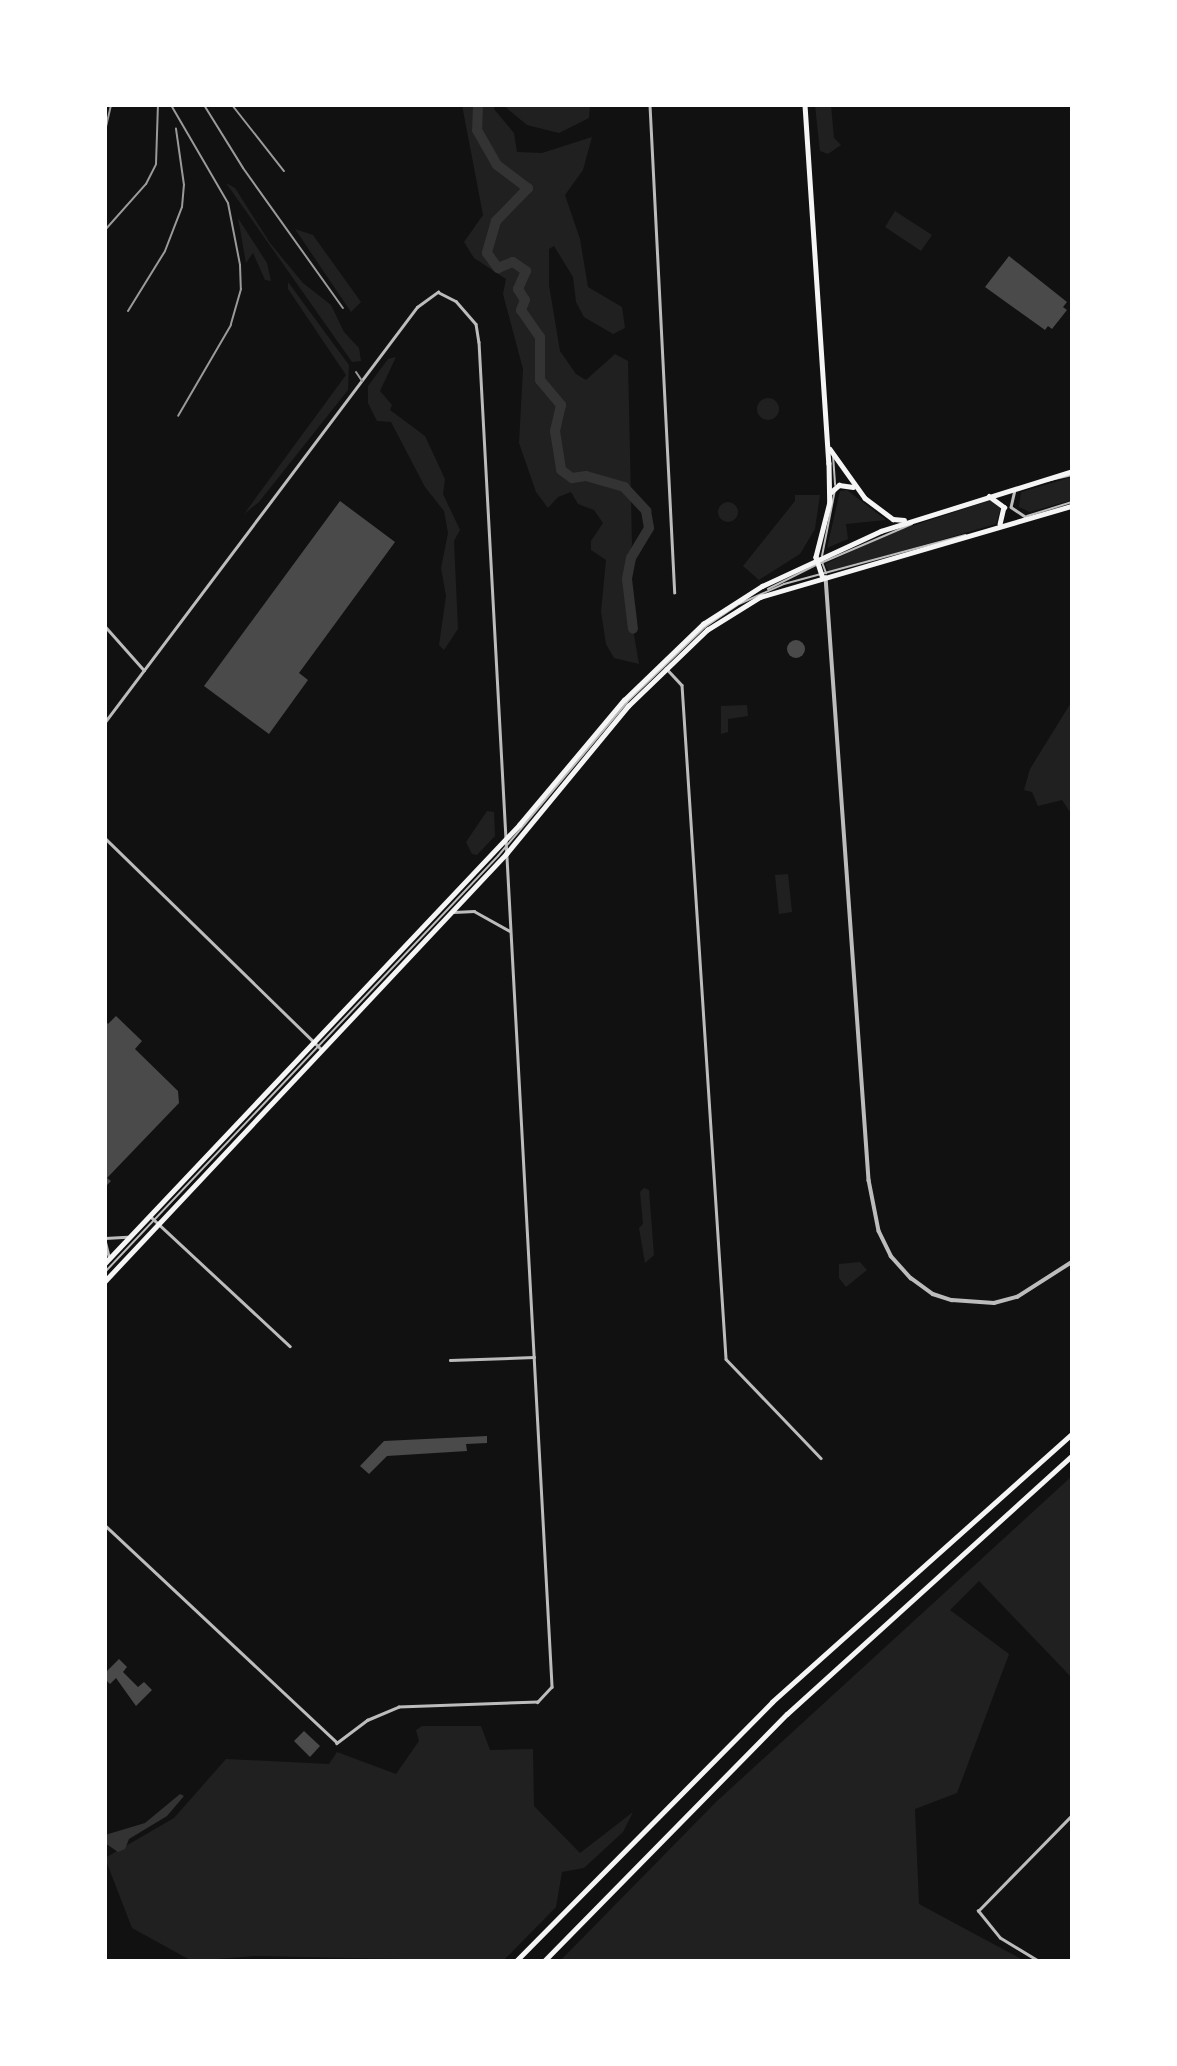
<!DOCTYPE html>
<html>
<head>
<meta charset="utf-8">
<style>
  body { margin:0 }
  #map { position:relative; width:1177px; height:2066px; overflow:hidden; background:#111; font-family:"Noto Serif",serif }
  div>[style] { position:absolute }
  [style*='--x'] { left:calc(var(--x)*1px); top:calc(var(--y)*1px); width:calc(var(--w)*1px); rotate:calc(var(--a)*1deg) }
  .green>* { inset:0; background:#202020 }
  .round { border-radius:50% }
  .water>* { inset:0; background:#333 }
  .river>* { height:10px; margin:-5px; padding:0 5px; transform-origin:5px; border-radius:5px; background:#333 }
  .building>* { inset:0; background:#4a4a4a }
  .service>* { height:2px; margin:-1px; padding:0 1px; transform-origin:1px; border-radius:1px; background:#bcbcbc }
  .minor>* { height:2.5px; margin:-1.25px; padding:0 1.25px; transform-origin:1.25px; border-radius:1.25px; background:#bcbcbc }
  .tertiary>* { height:3.5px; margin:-1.75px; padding:0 1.75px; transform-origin:1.75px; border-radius:1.75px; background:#bcbcbc }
  .secondary>* { height:4.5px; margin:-2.25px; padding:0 2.25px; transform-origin:2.25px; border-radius:2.25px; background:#f5f5f5 }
  .trunk>* { height:4.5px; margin:-2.25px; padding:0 2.25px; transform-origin:2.25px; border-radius:2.25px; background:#f5f5f5 }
  .rail>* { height:2px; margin:-1px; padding:0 1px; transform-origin:1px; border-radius:1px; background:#9a9a9a }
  span { translate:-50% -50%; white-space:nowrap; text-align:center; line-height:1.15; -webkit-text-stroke:7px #fff; paint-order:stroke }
  .frame { position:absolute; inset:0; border:107px solid #fff; pointer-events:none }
</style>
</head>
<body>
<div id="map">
  <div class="green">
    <div style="clip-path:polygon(462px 105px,495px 105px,494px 109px,514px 133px,517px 152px,542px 153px,592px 137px,583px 170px,565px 195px,580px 239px,588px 287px,622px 307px,625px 328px,613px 334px,584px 317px,576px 302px,573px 277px,554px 246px,549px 249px,549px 285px,560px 351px,576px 374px,586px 380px,615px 354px,628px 361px,632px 544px,625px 582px,639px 664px,614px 658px,606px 644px,601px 612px,606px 560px,591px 550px,591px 541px,603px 523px,594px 510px,578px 504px,571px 492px,558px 497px,548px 508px,536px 492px,519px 443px,523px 369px,503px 294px,506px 279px,474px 258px,464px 242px,483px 215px)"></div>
    <div style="clip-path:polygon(503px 105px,590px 105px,589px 118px,559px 133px,527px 125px)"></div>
    <div style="clip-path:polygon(815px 105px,831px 105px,834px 138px,841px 145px,828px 154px,820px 151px)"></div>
    <div style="clip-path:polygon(226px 183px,235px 188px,270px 243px,303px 283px,331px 305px,344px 332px,359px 348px,361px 361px,352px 362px)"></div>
    <div style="clip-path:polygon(895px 211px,932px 235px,921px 251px,885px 227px)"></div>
    <div style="clip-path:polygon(238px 218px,267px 263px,271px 281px,265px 280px,253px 253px,246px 263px)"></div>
    <div style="clip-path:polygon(295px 229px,313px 235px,361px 302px,351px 312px)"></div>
    <div style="clip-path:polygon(288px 282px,349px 365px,348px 390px,259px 502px,244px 514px,346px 375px,288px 289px)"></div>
    <div style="clip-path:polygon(396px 357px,380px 391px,392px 405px,390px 410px,425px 436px,445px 479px,443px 494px,460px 530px,454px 541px,458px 629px,444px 650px,439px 645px,446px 596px,441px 568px,448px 533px,444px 511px,425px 487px,391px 422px,377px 421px,368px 403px,368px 386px,388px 359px)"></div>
    <div class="round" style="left:757px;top:398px;width:22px;height:22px"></div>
    <div style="clip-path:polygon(1072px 477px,1072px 500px,1030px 512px,1019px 507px,1021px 492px)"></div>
    <div style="clip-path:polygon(847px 490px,886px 520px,846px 524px,848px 539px,827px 548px,840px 491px)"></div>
    <div style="clip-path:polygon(795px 495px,820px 495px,815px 529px,800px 554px,759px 580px,743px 566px,795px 501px)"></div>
    <div style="clip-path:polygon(991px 500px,1001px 508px,996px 524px,829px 572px,825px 564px,888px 534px)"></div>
    <div class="round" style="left:718px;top:502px;width:20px;height:20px"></div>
    <div style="clip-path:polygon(1072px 701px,1072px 815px,1062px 800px,1038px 806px,1032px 792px,1024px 790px,1030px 769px)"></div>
    <div style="clip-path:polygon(747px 705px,748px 716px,728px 719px,728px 732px,721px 734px,721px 706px)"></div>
    <div style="clip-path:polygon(487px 811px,494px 812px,495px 836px,477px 855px,472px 854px,466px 842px)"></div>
    <div style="clip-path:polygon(788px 874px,792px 912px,779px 914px,775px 875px)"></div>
    <div style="clip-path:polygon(644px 1188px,649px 1190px,654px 1255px,645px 1263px,639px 1228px,643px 1224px,640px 1192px)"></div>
    <div style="clip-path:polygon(860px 1262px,867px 1270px,846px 1287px,839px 1278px,839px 1264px)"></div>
    <div style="clip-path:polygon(1072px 1476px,1072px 1678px,979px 1581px,950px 1610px,1009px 1654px,957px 1793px,915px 1809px,919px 1904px,1025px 1961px,560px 1961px,716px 1802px)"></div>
    <div style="clip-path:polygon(422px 1726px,481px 1726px,490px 1750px,533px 1749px,534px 1806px,580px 1853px,633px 1812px,623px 1832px,584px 1868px,562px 1872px,556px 1907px,503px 1961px,255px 1956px,192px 1961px,132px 1928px,105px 1858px,174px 1818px,226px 1759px,329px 1764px,337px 1752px,396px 1774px,419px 1741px,416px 1730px)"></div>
  </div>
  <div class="water">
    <div style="clip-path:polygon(180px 1794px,184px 1796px,167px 1816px,129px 1839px,125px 1849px,118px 1852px,105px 1843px,105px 1835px,145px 1823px)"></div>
  </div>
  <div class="river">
    <div style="--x:478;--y:105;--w:25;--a:92"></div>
    <div style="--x:477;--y:130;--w:40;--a:60.3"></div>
    <div style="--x:497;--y:165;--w:39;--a:37"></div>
    <div style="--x:528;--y:188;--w:46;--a:134.1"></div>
    <div style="--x:496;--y:221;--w:33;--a:106"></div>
    <div style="--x:487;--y:253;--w:19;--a:54"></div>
    <div style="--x:498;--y:268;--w:16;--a:-22"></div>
    <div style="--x:513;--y:262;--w:16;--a:35"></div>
    <div style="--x:526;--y:271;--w:20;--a:114"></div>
    <div style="--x:518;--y:289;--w:13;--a:58"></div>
    <div style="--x:525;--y:300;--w:11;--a:112"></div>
    <div style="--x:521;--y:310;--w:33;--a:55"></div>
    <div style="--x:540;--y:337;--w:43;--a:90"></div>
    <div style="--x:540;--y:380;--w:33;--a:50"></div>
    <div style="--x:561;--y:405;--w:27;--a:103"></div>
    <div style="--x:555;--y:431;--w:39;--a:81"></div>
    <div style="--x:561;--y:470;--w:14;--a:36"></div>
    <div style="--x:572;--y:478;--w:14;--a:-8"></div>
    <div style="--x:586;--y:476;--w:40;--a:16"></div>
    <div style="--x:624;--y:487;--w:33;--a:47"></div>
    <div style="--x:646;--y:511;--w:17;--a:80"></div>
    <div style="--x:649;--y:528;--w:35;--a:121"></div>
    <div style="--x:631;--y:558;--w:21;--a:101"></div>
    <div style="--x:627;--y:579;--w:50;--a:83.2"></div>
  </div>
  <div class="building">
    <div style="clip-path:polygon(1009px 256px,1067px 302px,1063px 307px,1067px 310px,1052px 329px,1048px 326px,1045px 330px,985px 287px)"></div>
    <div style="clip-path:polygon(340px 501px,395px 542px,299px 673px,308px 680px,269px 734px,204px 686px)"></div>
    <div class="round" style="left:787px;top:640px;width:18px;height:18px"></div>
    <div style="clip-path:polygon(116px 1016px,142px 1041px,135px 1049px,178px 1091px,179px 1103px,107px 1178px,111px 1181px,105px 1187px,105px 1020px,108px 1024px)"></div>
    <div style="clip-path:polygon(487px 1436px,487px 1443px,466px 1444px,467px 1451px,387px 1456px,369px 1474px,360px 1466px,384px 1441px)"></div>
    <div style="clip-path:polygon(119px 1659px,127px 1667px,123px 1672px,138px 1687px,144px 1682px,152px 1690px,136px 1706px,116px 1678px,110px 1684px,105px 1679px,105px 1673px)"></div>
    <div style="clip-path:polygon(304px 1731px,320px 1746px,310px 1757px,294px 1741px)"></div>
  </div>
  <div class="service">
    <div style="--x:833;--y:455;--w:30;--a:86"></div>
    <div style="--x:1046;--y:481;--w:27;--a:-13"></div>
    <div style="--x:1027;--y:516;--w:47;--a:-17.3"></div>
    <div style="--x:822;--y:556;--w:67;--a:-78.9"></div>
    <div style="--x:822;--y:562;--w:12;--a:70"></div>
    <div style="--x:821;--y:563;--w:99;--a:-23.2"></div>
    <div style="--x:768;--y:589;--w:54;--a:-26.6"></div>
    <div style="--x:105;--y:1272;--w:572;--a:-46.63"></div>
    <div style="--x:498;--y:856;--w:201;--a:-50"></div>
    <div style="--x:627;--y:702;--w:108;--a:-43.9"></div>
    <div style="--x:705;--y:627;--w:41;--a:-34.1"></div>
    <div style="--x:739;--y:604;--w:49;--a:-24"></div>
    <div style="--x:784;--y:584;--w:188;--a:-15.1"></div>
  </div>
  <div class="minor">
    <div style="--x:650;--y:105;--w:488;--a:87.1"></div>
    <div style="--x:1015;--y:490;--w:17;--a:103"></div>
    <div style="--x:1011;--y:507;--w:18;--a:34"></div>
    <div style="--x:105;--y:626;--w:59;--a:48.4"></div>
    <div style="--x:666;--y:668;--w:23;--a:47"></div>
    <div style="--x:682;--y:685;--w:675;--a:86.26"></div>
    <div style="--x:726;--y:1359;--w:137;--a:46.2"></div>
    <div style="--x:105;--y:722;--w:519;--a:-53.06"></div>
    <div style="--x:417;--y:307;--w:26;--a:-36"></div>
    <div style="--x:438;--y:292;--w:20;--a:27"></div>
    <div style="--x:456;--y:301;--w:30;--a:49"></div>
    <div style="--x:476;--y:324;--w:18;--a:81"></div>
    <div style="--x:479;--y:342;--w:1347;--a:86.89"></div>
    <div style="--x:552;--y:1687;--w:21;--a:133"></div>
    <div style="--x:538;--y:1702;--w:139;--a:177.9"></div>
    <div style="--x:399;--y:1707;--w:34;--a:157"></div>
    <div style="--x:368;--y:1720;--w:39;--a:143"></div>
    <div style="--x:337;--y:1743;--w:318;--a:-136.9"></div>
    <div style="--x:105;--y:838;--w:303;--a:44.3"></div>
    <div style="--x:454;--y:912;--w:20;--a:-3"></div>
    <div style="--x:474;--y:911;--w:41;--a:29.1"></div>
    <div style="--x:150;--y:1216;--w:191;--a:42.9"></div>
    <div style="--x:105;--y:1238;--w:22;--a:-3"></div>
    <div style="--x:105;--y:1240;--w:16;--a:76"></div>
    <div style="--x:450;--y:1360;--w:84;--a:-2"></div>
    <div style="--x:1038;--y:1961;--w:44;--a:-148.8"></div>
    <div style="--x:1000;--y:1938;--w:35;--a:-129"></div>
    <div style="--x:978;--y:1911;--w:134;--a:-45.6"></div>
  </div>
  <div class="tertiary">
    <div style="--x:826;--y:577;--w:605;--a:85.92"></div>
    <div style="--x:869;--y:1180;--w:52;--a:78.9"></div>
    <div style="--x:879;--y:1231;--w:28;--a:64"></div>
    <div style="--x:891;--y:1256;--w:30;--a:48"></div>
    <div style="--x:911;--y:1278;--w:27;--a:36"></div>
    <div style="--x:933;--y:1294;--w:20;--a:18"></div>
    <div style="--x:952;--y:1300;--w:42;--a:4.1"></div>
    <div style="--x:994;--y:1303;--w:24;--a:-15"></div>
    <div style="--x:1017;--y:1297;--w:65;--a:-32.5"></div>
  </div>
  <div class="secondary">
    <div style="--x:805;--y:105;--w:359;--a:86.2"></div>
    <div style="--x:829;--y:463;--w:39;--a:89"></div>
    <div style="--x:830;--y:502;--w:57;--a:104.3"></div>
    <div style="--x:816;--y:557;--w:22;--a:72"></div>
    <div style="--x:830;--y:449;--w:60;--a:54.5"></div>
    <div style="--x:865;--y:498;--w:35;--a:37"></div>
    <div style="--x:893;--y:519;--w:11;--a:5"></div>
    <div style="--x:830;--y:493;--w:12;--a:-42"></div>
    <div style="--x:839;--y:485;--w:14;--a:8"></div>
    <div style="--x:989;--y:496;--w:19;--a:36"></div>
    <div style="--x:1004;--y:507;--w:17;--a:103"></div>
    <div style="--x:105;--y:1263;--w:603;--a:-46.61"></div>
    <div style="--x:519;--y:825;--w:163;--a:-50"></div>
    <div style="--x:624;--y:700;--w:110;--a:-43.9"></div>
    <div style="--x:703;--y:624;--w:70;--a:-32.8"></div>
    <div style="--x:762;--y:586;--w:131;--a:-24.8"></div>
    <div style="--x:881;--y:531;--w:200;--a:-17.4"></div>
    <div style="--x:105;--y:1281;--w:586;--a:-46.8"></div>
    <div style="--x:506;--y:854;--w:192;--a:-50.5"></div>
    <div style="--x:628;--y:706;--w:110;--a:-43.9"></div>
    <div style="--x:707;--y:630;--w:62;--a:-31.9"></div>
    <div style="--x:760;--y:597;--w:325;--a:-16.3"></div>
  </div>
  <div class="trunk">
    <div style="--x:516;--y:1961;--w:364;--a:-45.3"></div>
    <div style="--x:772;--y:1702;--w:402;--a:-41.8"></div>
    <div style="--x:544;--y:1961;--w:346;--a:-45.5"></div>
    <div style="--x:787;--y:1714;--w:384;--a:-42.2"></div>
  </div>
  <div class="rail">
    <div style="--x:171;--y:105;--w:113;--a:59.8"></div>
    <div style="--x:228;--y:203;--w:63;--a:79"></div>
    <div style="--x:240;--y:265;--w:24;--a:88"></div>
    <div style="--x:241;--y:289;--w:37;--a:106"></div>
    <div style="--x:231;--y:325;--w:105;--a:120.2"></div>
    <div style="--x:204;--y:105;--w:74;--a:58.2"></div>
    <div style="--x:243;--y:168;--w:172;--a:54.5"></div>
    <div style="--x:232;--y:105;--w:84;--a:51.8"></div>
    <div style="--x:105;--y:131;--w:27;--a:-77"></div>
    <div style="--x:105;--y:230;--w:62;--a:-48.3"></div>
    <div style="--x:146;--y:184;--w:22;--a:-63"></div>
    <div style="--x:156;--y:164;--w:59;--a:-88.1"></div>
    <div style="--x:128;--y:311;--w:70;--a:-58.3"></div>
    <div style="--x:165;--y:251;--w:47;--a:-68.9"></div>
    <div style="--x:182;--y:207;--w:22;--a:-85"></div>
    <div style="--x:184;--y:185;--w:57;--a:-98.1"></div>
    <div style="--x:356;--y:372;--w:11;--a:56"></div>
  </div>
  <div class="frame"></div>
</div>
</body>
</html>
